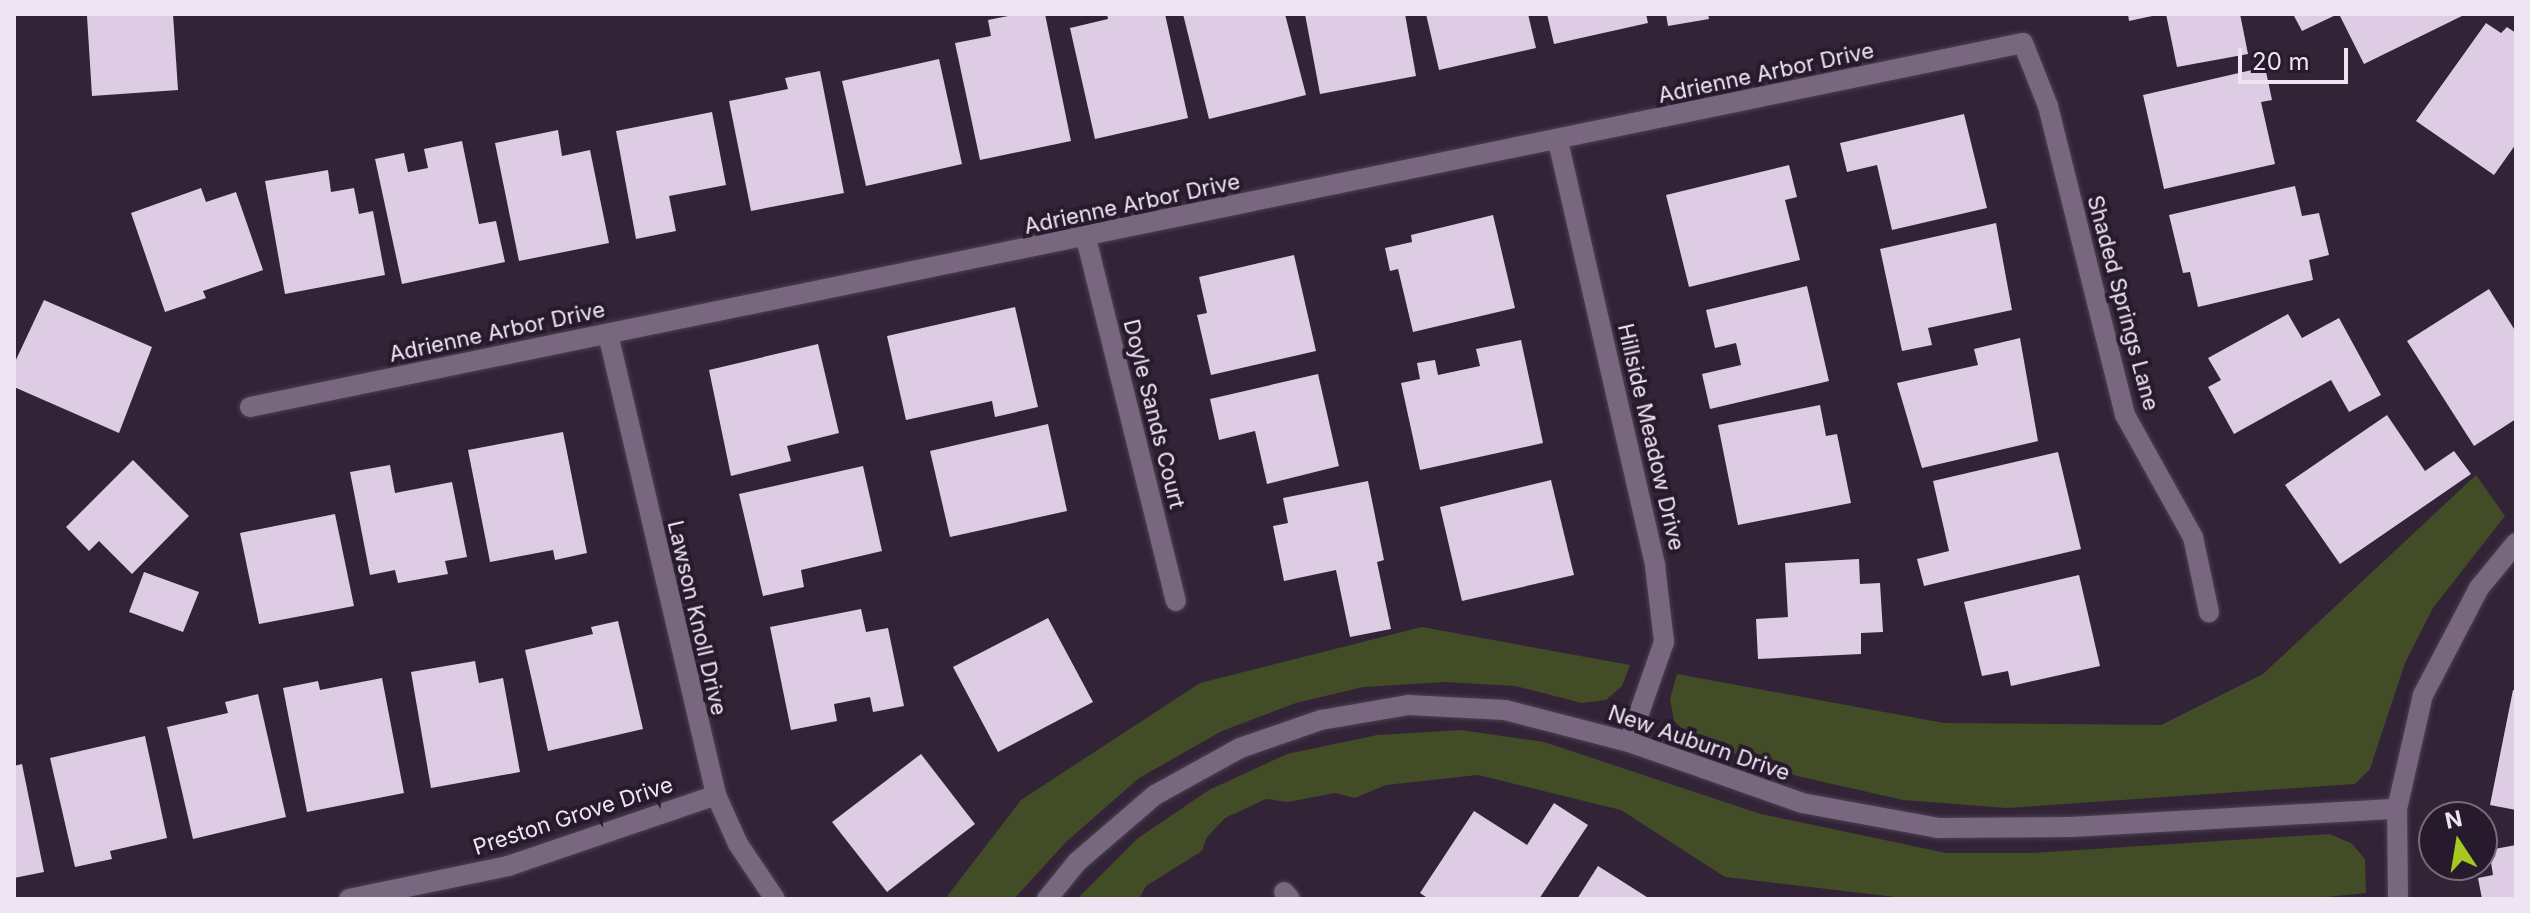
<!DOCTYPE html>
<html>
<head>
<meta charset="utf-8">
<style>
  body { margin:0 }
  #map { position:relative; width:2530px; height:913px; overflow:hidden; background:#322337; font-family:Inter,sans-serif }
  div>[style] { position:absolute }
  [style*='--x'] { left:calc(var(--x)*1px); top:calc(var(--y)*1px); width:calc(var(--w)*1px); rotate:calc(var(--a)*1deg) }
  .green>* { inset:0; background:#424c27 }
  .building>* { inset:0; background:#decbe4 }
  .roads { filter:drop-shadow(0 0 2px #4c4051) drop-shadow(0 0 2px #4c4051) }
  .minor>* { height:20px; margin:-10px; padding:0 10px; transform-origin:10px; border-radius:10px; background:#78677e }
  span { translate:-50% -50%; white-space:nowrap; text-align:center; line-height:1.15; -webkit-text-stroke:8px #281a2d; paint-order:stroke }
  .street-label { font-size:22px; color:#efe5f2 }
  .frame { position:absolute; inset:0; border:16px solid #efe5f2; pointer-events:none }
  .north { position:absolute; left:2418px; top:801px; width:80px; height:80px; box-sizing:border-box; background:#281a2d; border:2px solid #786b7c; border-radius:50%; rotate:348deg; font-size:22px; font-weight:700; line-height:32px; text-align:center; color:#efe5f2 }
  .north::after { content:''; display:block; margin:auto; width:28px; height:36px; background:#a6c821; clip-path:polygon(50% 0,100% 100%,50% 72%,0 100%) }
  .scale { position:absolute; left:2238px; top:48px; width:110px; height:36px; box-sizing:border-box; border:4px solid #efe5f2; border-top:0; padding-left:10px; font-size:24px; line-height:28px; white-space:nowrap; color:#efe5f2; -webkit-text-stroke:6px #281a2d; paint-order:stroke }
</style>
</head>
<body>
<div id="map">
  <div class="green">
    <div style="clip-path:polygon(2476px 475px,2505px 516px,2433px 608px,2405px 663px,2370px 769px,2355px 784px,2007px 808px,1903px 800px,1797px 776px,1695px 740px,1674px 721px,1670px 699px,1677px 674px,1944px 723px,2161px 725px,2263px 674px)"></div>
    <div style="clip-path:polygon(1422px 627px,1630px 665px,1622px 686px,1606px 700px,1582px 703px,1515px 686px,1445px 682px,1363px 687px,1296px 703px,1222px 731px,1139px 778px,1066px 842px,1014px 899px,945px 899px,1021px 800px,1200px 683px)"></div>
    <div style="clip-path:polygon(1461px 730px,1544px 742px,1761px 814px,1946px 853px,2032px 853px,2329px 834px,2351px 843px,2365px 859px,2366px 893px,2306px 899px,1912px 899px,1725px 877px,1621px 810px,1478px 775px,1386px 785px,1355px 798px,1335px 793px,1288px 802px,1266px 799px,1225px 818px,1207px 837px,1202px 851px,1146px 886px,1139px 899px,1077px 899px,1138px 838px,1209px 790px,1287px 754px,1377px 735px)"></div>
  </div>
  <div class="building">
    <div style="clip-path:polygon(173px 14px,178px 90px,92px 96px,87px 16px)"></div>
    <div style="clip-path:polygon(1018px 14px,1045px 14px,1071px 141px,980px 160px,955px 43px,991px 36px,988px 20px)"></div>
    <div style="clip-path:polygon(1107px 14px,1165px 14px,1188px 118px,1095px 139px,1070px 28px,1108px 19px)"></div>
    <div style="clip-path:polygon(1183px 14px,1285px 14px,1306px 95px,1209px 119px)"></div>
    <div style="clip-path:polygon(1305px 14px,1405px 14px,1416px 76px,1320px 94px)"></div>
    <div style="clip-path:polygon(1426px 14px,1528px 14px,1536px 48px,1439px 70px)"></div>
    <div style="clip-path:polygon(1547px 14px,1646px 14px,1648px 23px,1554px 44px)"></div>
    <div style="clip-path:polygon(1666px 14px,1708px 14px,1709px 19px,1668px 26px)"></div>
    <div style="clip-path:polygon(2128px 14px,2157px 14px,2157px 15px,2129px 21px)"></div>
    <div style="clip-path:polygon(2166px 14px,2240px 14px,2248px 54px,2177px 67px)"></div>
    <div style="clip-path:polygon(2293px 14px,2338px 14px,2302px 31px)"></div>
    <div style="clip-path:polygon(2339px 14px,2466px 14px,2364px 64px)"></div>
    <div style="clip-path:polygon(2486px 23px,2501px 33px,2507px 27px,2516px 33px,2516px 144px,2494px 175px,2416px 121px)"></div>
    <div style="clip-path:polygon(939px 59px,962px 164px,866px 186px,842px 81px)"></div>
    <div style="clip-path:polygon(2265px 67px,2272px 100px,2261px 102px,2275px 164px,2164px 189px,2143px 95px)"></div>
    <div style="clip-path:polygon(820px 71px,844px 193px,751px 211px,729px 101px,788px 89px,785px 78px)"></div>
    <div style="clip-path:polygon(712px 112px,726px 185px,669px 196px,676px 231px,636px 239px,616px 131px)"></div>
    <div style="clip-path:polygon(1964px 114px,1987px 208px,1892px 230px,1877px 165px,1847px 172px,1840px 143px)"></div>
    <div style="clip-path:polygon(558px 130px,562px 156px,590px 150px,609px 243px,519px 261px,495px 143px)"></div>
    <div style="clip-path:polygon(462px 141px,479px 224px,496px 221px,505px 262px,402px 284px,375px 159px,404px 153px,408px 172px,428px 168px,424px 149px)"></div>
    <div style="clip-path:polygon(1789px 165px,1797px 197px,1785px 200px,1800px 260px,1689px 287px,1666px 195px)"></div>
    <div style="clip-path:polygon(328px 170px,331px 192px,354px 188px,359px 214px,373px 211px,385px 275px,285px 294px,265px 181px)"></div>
    <div style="clip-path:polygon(2295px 186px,2302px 216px,2319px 213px,2329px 255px,2309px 260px,2313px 280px,2198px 307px,2190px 272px,2183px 273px,2169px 215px)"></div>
    <div style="clip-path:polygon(201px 188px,206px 202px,236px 192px,263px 270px,203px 291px,206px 298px,165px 312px,131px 213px)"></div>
    <div style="clip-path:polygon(1493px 215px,1515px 308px,1413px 332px,1398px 269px,1390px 271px,1385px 248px,1412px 242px,1411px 235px)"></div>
    <div style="clip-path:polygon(1996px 223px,2012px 310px,1928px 328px,1932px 345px,1902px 351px,1880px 249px)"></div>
    <div style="clip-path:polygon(1294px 255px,1316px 351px,1211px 375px,1197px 315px,1207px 313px,1199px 277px)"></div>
    <div style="clip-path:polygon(1807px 286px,1829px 381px,1710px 409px,1702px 374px,1741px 365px,1736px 343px,1715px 348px,1706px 310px)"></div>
    <div style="clip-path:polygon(2489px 289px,2516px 332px,2516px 419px,2474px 446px,2407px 341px)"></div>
    <div style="clip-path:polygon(44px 300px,152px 347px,119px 433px,14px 387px,14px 364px)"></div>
    <div style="clip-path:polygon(1015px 307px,1038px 407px,995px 417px,992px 401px,906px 420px,887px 336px)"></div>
    <div style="clip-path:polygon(2288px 314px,2302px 338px,2339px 318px,2381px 395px,2349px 412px,2331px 380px,2234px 434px,2208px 387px,2221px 380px,2208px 358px)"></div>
    <div style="clip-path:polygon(2020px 338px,2038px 441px,1922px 468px,1897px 383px,1978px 365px,1974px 349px)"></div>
    <div style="clip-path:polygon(1521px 340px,1543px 443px,1420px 470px,1401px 383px,1420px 379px,1417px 363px,1435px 360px,1438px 375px,1480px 366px,1476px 349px)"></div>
    <div style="clip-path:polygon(818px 344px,839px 433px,787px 446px,791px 461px,731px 476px,709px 370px)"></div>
    <div style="clip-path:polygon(1318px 374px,1339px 466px,1267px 484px,1255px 431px,1219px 440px,1210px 399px)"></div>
    <div style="clip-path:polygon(1820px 405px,1826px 436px,1837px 434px,1851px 503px,1738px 525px,1718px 425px)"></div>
    <div style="clip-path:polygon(2387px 415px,2425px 471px,2454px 451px,2471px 474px,2340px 564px,2285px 485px)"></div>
    <div style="clip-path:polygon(1048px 424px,1067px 511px,950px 537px,930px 451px)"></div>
    <div style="clip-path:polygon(563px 432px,587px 553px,555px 560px,553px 550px,490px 562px,468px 450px)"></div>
    <div style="clip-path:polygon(2058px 452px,2081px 549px,1924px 586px,1917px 559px,1949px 551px,1933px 481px)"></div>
    <div style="clip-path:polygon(133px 460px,189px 516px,132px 574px,99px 541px,89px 551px,66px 527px)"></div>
    <div style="clip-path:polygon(390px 465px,395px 493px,452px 482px,467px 557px,445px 561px,448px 574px,398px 583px,395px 570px,370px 575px,350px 472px)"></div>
    <div style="clip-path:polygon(863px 466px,882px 551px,801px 570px,804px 587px,763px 596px,739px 494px)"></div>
    <div style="clip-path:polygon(1551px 480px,1574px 575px,1462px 601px,1440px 507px)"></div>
    <div style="clip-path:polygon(1368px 481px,1384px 560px,1377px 562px,1391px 629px,1350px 637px,1336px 570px,1284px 581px,1273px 526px,1288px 523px,1283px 498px)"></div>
    <div style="clip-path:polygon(335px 514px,354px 606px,259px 624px,240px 533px)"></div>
    <div style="clip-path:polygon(1859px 559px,1860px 584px,1880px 583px,1883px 632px,1861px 633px,1861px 654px,1758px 659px,1756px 619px,1788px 617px,1785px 563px)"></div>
    <div style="clip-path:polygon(144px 572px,199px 592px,183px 632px,129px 612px)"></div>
    <div style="clip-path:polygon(2079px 575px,2100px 666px,2011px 686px,2008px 671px,1982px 676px,1964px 602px)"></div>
    <div style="clip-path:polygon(861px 609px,866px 632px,888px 628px,904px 706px,873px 712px,870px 697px,834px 704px,837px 721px,791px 730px,770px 627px)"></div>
    <div style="clip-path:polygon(1048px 618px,1093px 702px,998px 752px,953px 667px)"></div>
    <div style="clip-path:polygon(618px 621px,643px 729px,548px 751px,525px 650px,593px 634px,591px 627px)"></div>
    <div style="clip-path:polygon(475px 661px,479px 683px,503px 678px,520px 772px,431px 788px,411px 672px)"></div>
    <div style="clip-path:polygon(382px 678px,404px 793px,307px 812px,283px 688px,318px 681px,320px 690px)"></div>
    <div style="clip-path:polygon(2513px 690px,2516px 690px,2516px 810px,2490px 805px)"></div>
    <div style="clip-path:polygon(258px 694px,286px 817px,193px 839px,167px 727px,228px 713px,225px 702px)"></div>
    <div style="clip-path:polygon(145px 736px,167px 838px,110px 851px,112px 859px,75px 867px,50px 758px)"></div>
    <div style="clip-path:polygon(921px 754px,975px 824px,887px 892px,832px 822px)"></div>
    <div style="clip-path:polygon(22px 764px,44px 872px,14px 878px,14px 766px)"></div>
    <div style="clip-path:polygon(1554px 803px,1588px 825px,1539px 899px,1429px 899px,1420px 893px,1474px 811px,1527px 845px)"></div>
    <div style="clip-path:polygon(2516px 845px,2516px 899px,2482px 899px,2478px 878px,2493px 875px,2489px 850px)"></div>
    <div style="clip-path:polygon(1598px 866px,1650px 899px,1577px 899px)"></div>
  </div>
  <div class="roads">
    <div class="minor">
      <div style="--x:1558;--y:141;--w:436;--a:77.1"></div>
      <div style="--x:1655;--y:566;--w:77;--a:83.2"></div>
      <div style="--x:1664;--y:642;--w:106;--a:109.3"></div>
      <div style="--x:1086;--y:238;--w:374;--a:76.1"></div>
      <div style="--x:608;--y:334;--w:473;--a:76.8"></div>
      <div style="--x:716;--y:795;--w:54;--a:65.8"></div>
      <div style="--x:738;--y:844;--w:66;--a:56.1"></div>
      <div style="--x:250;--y:407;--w:1810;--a:-11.6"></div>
      <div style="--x:2023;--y:43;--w:68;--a:68.4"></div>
      <div style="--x:2048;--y:106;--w:318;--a:76"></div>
      <div style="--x:2125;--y:415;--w:140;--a:60.9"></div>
      <div style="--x:2193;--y:537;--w:77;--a:78"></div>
      <div style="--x:1284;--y:892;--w:9;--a:49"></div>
      <div style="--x:349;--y:899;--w:162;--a:-11.7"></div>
      <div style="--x:508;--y:866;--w:220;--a:-18.8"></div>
      <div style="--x:1047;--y:899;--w:48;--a:-51"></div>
      <div style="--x:1077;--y:862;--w:103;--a:-40.7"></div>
      <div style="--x:1155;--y:795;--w:97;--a:-28.9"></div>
      <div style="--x:1240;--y:748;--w:86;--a:-19.1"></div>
      <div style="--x:1321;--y:720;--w:88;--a:-9.8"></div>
      <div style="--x:1408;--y:705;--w:97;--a:3"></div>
      <div style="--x:1505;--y:710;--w:128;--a:14.5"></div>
      <div style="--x:1629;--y:742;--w:183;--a:19.4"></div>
      <div style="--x:1802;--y:803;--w:138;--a:10.4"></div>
      <div style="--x:1938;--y:828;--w:133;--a:-0.4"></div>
      <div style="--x:2071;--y:827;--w:326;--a:-3.2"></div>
      <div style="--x:2398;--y:899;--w:90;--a:-90.6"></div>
      <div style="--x:2397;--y:809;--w:117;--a:-77.2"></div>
      <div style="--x:2423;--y:695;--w:121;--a:-62.4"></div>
      <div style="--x:2479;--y:588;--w:58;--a:-50.6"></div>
    </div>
  </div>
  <div class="street-label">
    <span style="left:1766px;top:73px;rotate:-12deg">Adrienne Arbor Drive</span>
    <span style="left:1132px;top:204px;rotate:-12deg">Adrienne Arbor Drive</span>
    <span style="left:2123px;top:303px;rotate:75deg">Shaded Springs Lane</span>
    <span style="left:497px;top:332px;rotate:-12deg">Adrienne Arbor Drive</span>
    <span style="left:1154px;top:414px;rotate:76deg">Doyle Sands Court</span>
    <span style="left:1651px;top:437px;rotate:77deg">Hillside Meadow Drive</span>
    <span style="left:697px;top:618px;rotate:77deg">Lawson Knoll Drive</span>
    <span style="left:1699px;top:743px;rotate:19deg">New Auburn Drive</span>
    <span style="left:573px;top:816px;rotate:-18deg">Preston Grove Drive</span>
  </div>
  <div class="frame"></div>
  <div class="north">N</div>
  <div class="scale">20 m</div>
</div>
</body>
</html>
